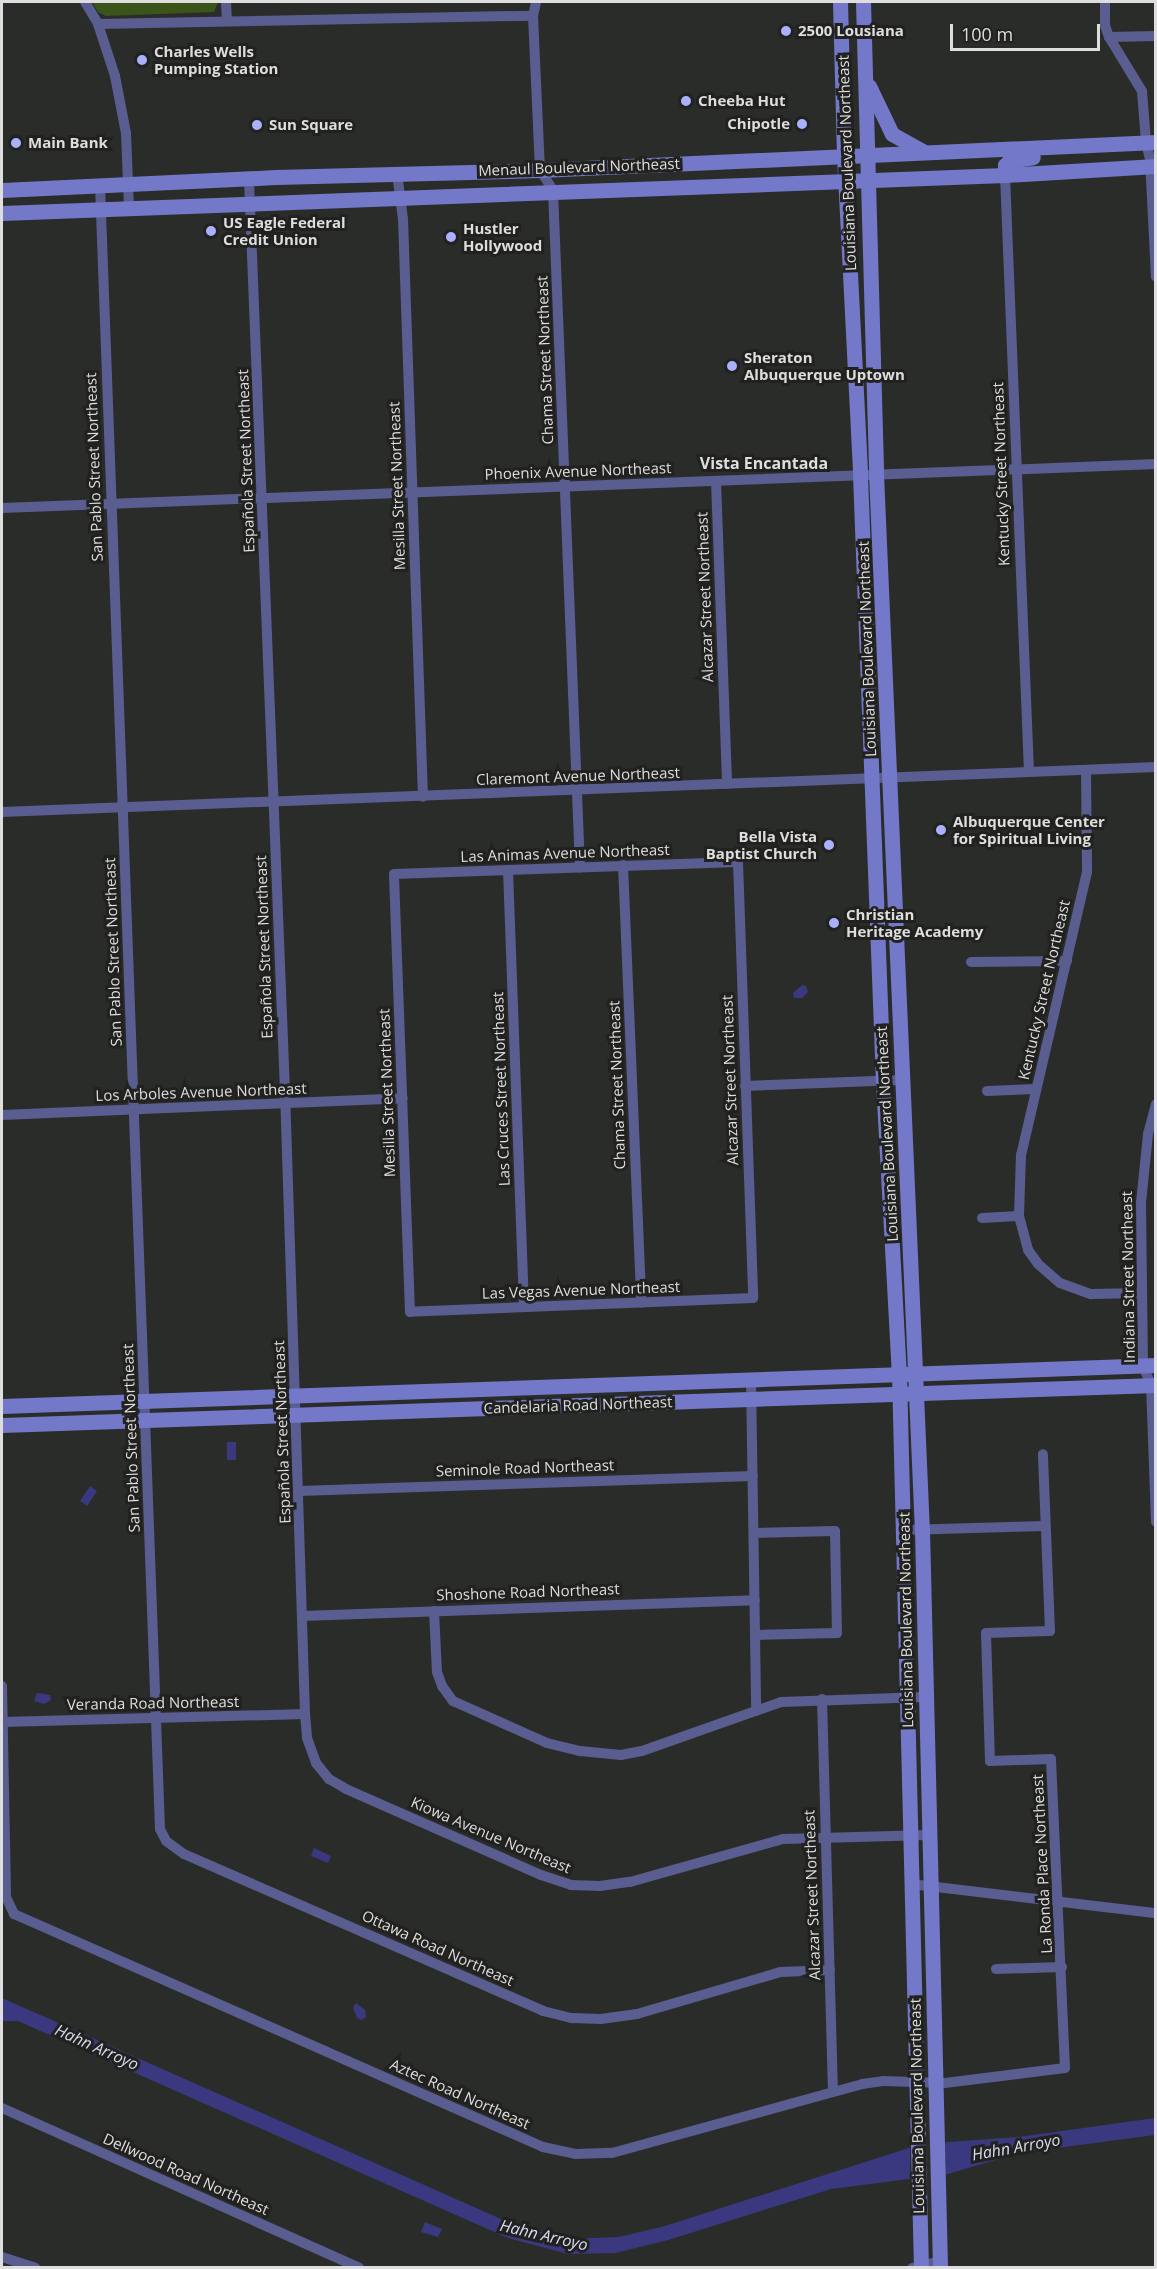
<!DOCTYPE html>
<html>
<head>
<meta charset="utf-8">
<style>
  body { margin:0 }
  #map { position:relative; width:1157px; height:2269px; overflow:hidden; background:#2a2c29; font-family:"Open Sans",sans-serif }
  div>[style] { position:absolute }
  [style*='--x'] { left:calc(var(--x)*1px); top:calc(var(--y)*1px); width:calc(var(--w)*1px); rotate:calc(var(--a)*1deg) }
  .green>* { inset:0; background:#3a541a }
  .water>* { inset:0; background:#3a3980 }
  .pier>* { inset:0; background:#2a2c29 }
  .street>* { height:10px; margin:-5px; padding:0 5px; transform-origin:5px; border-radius:5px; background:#595d8f }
  .secondary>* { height:15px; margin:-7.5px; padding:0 7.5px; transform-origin:7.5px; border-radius:7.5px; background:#7378c8 }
  .dots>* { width:16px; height:16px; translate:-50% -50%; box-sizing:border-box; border:3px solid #212220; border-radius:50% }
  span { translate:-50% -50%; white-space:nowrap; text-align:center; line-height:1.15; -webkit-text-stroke:6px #212220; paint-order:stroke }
  .poi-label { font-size:15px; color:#dddedd; font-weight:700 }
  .left { translate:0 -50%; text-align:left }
  .right { translate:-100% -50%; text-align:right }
  .street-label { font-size:15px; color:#dddedd }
  .neighbourhood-label { font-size:16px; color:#dddedd; font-weight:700 }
  .water-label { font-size:16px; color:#d9dcf1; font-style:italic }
  .frame { position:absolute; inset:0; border:3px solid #dddedd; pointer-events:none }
  .scale { position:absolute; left:950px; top:24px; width:150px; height:27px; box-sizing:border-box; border:3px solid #dddedd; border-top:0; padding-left:8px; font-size:18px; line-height:21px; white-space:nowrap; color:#dddedd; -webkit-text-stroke:4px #212220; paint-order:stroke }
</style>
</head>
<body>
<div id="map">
  <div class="green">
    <div style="clip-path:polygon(92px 2px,218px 2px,214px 12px,106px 16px,98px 12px)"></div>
  </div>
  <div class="water">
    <div style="clip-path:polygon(802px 985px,806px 986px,808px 992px,802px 998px,794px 998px,793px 993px)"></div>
    <div style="clip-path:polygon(227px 1442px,236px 1442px,236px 1460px,227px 1460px)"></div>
    <div style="clip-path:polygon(90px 1486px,97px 1491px,87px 1506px,80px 1501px)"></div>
    <div style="clip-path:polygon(37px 1693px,50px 1695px,51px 1700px,44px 1704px,34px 1701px)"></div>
    <div style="clip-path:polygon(314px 1848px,331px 1856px,328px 1863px,311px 1856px)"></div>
    <div style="clip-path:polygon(2px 1998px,510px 2223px,567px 2239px,619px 2237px,665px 2226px,909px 2148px,949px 2142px,1019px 2137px,1155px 2118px,1155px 2135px,1019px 2153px,948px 2174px,831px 2189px,668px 2240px,615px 2253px,568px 2254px,508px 2238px,18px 2021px,2px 2021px)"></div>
    <div style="clip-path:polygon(356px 2003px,365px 2010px,366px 2017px,362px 2020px,357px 2018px,353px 2007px)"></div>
    <div style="clip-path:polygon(425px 2222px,442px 2229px,438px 2237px,421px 2232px)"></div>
  </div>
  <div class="pier">
    <div style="clip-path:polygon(945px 2139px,946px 2177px,910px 2183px,910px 2145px)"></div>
  </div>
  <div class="street">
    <div style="--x:85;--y:2;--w:26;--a:59"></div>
    <div style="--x:98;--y:24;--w:55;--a:71.9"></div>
    <div style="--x:115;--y:76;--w:58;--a:79.1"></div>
    <div style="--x:126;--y:133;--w:74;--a:87.7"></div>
    <div style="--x:226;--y:2;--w:18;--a:87"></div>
    <div style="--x:536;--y:2;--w:14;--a:102"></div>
    <div style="--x:533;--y:16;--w:154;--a:87.4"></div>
    <div style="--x:540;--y:170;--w:24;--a:57"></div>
    <div style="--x:553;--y:190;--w:678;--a:87.72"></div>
    <div style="--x:1105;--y:2;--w:23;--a:90"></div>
    <div style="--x:1105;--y:25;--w:13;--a:72"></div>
    <div style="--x:1109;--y:37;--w:47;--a:-1.2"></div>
    <div style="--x:98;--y:24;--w:435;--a:-1.1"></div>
    <div style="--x:1109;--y:37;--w:63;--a:58.6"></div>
    <div style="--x:1142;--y:91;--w:51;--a:85.5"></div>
    <div style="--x:1146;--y:142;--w:17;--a:77"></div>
    <div style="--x:1150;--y:159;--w:118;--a:87.1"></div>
    <div style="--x:397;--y:173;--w:46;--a:82.6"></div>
    <div style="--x:403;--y:219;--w:578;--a:88.02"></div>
    <div style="--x:1005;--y:175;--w:597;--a:87.7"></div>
    <div style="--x:249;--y:179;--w:913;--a:87.74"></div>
    <div style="--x:285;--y:1091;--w:623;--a:88.16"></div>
    <div style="--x:305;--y:1714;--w:24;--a:85"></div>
    <div style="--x:307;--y:1738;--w:27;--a:70"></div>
    <div style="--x:316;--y:1763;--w:21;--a:51"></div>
    <div style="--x:329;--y:1779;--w:20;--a:30"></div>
    <div style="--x:346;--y:1789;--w:213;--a:23.8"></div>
    <div style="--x:541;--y:1875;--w:32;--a:18"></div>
    <div style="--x:571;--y:1885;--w:29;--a:2"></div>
    <div style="--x:600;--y:1886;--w:30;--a:-8"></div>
    <div style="--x:630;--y:1882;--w:159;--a:-15.7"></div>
    <div style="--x:783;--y:1839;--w:146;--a:-1.6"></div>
    <div style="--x:100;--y:185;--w:1645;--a:87.91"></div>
    <div style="--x:160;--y:1829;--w:13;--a:63"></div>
    <div style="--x:166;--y:1841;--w:22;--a:36"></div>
    <div style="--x:184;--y:1854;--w:392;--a:23.6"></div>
    <div style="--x:543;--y:2011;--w:30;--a:14"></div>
    <div style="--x:572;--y:2018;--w:29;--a:2"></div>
    <div style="--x:601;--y:2019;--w:36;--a:-8"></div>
    <div style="--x:637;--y:2014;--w:150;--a:-16.3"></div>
    <div style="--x:781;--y:1972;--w:49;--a:-2.3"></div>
    <div style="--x:716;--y:481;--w:303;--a:87.9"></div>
    <div style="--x:2;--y:508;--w:1155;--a:-2.18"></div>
    <div style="--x:1086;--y:770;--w:102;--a:89.4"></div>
    <div style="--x:1087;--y:872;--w:291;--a:103.1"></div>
    <div style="--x:1021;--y:1155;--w:61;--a:91.9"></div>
    <div style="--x:1019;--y:1216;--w:35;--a:75"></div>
    <div style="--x:1028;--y:1250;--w:17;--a:54"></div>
    <div style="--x:1038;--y:1264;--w:29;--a:41"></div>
    <div style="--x:1060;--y:1283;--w:33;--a:20"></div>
    <div style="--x:1091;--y:1294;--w:51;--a:-1.1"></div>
    <div style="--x:2;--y:812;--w:1155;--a:-2.23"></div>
    <div style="--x:738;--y:862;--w:436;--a:88"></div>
    <div style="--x:753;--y:1298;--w:343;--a:177.7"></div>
    <div style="--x:410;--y:1312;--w:438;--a:-92.1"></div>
    <div style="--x:394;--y:874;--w:344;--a:-2"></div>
    <div style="--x:623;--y:865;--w:438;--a:87.6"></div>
    <div style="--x:508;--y:870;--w:437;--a:87.9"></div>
    <div style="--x:971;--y:962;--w:96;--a:-0.6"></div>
    <div style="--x:745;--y:1086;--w:156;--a:-2.2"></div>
    <div style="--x:987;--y:1091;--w:49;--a:-2.3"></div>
    <div style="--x:1156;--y:1104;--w:31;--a:105"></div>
    <div style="--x:1148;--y:1134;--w:69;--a:95.8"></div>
    <div style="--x:1141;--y:1203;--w:163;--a:89.3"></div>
    <div style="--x:1143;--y:1366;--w:21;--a:67"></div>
    <div style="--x:1151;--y:1385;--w:137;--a:87.9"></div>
    <div style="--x:2;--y:1115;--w:401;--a:-2.4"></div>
    <div style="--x:982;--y:1218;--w:37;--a:-3"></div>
    <div style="--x:751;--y:1380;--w:331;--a:89.1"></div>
    <div style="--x:299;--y:1491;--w:454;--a:-1.9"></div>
    <div style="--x:903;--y:1530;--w:142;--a:-1.6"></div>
    <div style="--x:754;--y:1533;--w:81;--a:-1.4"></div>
    <div style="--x:835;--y:1531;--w:102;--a:88.9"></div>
    <div style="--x:837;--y:1633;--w:81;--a:178.6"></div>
    <div style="--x:434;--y:1611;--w:61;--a:87.2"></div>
    <div style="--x:437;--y:1672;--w:15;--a:70"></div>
    <div style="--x:442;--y:1686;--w:19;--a:54"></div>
    <div style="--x:453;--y:1701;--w:103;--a:24.1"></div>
    <div style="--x:547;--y:1743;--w:34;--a:14"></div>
    <div style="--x:580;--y:1751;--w:41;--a:5.6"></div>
    <div style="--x:621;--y:1755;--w:21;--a:-11"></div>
    <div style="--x:642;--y:1751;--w:147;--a:-19.4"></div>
    <div style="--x:781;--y:1702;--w:144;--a:-2"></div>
    <div style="--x:302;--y:1616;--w:453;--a:-2"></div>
    <div style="--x:2;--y:1686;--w:211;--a:88.9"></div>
    <div style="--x:6;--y:1897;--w:19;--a:65"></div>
    <div style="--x:14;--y:1914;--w:578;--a:23.77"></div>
    <div style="--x:543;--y:2147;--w:33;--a:12"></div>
    <div style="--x:575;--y:2154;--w:37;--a:-2"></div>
    <div style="--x:612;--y:2153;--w:259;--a:-15.4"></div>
    <div style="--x:862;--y:2084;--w:21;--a:-8"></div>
    <div style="--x:883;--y:2081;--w:62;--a:1.8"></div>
    <div style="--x:945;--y:2083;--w:121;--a:-7.1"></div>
    <div style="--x:1065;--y:2068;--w:309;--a:-92.6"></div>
    <div style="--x:1051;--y:1759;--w:61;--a:178.1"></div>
    <div style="--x:990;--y:1761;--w:128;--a:-91.8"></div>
    <div style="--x:986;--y:1633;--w:64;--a:-1.8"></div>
    <div style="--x:1050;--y:1631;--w:177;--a:-92.3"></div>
    <div style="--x:822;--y:1699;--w:391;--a:88.4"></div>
    <div style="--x:2;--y:1722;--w:303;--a:-1.5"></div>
    <div style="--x:911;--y:1884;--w:247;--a:6.8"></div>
    <div style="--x:996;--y:1969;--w:66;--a:-1.7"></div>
    <div style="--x:2;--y:2108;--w:391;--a:24.1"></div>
    <div style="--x:2;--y:2257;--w:35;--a:18"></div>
    <div style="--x:912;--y:2268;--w:29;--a:-14"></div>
  </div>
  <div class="secondary">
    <div style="--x:840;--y:2;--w:153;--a:88.5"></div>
    <div style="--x:844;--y:155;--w:320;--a:87.1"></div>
    <div style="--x:860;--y:475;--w:606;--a:87.83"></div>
    <div style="--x:883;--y:1081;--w:293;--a:86.9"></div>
    <div style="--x:899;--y:1374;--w:894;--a:88.59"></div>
    <div style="--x:863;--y:2;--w:472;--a:88.4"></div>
    <div style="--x:876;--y:474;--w:1057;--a:87.51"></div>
    <div style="--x:922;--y:1530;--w:738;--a:88.6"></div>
    <div style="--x:869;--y:86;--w:53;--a:64.4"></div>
    <div style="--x:892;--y:134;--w:35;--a:29"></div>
    <div style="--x:1005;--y:175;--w:10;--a:-90"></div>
    <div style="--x:1005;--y:165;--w:6;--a:-45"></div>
    <div style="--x:1009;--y:161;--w:24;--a:-9"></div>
    <div style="--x:2;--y:190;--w:274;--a:-2.7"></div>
    <div style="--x:276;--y:177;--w:264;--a:-1.5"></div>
    <div style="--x:540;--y:170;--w:617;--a:-2.6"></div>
    <div style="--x:2;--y:213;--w:1004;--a:-2.17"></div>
    <div style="--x:1005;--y:175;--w:151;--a:-3.4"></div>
    <div style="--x:2;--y:1406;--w:1155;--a:-2.03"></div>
    <div style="--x:2;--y:1425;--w:1155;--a:-1.99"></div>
  </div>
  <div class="dots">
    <div style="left:786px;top:31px;background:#a9b0fc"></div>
    <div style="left:142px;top:60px;background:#a9b0fc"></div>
    <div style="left:686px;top:101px;background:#a9b0fc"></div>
    <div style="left:802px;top:124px;background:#a9b0fc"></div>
    <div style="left:257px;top:125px;background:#a9b0fc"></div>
    <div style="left:16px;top:143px;background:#a9b0fc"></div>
    <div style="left:211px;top:231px;background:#a9b0fc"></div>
    <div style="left:451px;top:237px;background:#a9b0fc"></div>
    <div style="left:732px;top:366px;background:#a9b0fc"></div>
    <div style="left:941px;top:830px;background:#a9b0fc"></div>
    <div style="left:829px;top:845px;background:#a9b0fc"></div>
    <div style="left:834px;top:923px;background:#a9b0fc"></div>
  </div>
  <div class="poi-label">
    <span class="left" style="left:798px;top:31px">2500 Lousiana</span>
    <span class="left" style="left:154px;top:60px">Charles Wells<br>Pumping Station</span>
    <span class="left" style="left:698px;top:101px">Cheeba Hut</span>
    <span class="right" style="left:790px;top:124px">Chipotle</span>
    <span class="left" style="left:269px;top:125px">Sun Square</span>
    <span class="left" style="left:28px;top:143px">Main Bank</span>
    <span class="left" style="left:223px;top:231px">US Eagle Federal<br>Credit Union</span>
    <span class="left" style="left:463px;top:237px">Hustler<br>Hollywood</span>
    <span class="left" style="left:744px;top:366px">Sheraton<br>Albuquerque Uptown</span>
    <span class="left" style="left:953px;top:830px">Albuquerque Center<br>for Spiritual Living</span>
    <span class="right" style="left:817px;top:845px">Bella Vista<br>Baptist Church</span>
    <span class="left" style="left:846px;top:923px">Christian<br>Heritage Academy</span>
  </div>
  <div class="street-label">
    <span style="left:847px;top:163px;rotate:-92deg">Louisiana Boulevard Northeast</span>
    <span style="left:579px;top:167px;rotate:-2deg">Menaul Boulevard Northeast</span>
    <span style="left:545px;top:360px;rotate:-92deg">Chama Street Northeast</span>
    <span style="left:246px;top:461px;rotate:-92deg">Española Street Northeast</span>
    <span style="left:94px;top:467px;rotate:-92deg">San Pablo Street Northeast</span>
    <span style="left:578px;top:471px;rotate:-2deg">Phoenix Avenue Northeast</span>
    <span style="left:1001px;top:474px;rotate:-92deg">Kentucky Street Northeast</span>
    <span style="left:397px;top:486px;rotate:-92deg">Mesilla Street Northeast</span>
    <span style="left:705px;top:597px;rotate:-92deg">Alcazar Street Northeast</span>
    <span style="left:867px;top:649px;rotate:-92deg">Louisiana Boulevard Northeast</span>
    <span style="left:578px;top:776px;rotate:-2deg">Claremont Avenue Northeast</span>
    <span style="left:565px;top:853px;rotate:-2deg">Las Animas Avenue Northeast</span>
    <span style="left:264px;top:947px;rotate:-92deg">Española Street Northeast</span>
    <span style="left:113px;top:952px;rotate:-92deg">San Pablo Street Northeast</span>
    <span style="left:1044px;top:990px;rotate:-77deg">Kentucky Street Northeast</span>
    <span style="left:730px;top:1080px;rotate:-92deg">Alcazar Street Northeast</span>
    <span style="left:617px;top:1085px;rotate:-92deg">Chama Street Northeast</span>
    <span style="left:501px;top:1089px;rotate:-92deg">Las Cruces Street Northeast</span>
    <span style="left:201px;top:1092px;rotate:-2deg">Los Arboles Avenue Northeast</span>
    <span style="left:387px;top:1093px;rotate:-92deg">Mesilla Street Northeast</span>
    <span style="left:887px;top:1134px;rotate:-93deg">Louisiana Boulevard Northeast</span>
    <span style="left:1128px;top:1277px;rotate:-91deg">Indiana Street Northeast</span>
    <span style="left:581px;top:1290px;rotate:-2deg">Las Vegas Avenue Northeast</span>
    <span style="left:578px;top:1405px;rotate:-2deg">Candelaria Road Northeast</span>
    <span style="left:282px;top:1432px;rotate:-92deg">Española Street Northeast</span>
    <span style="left:131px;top:1438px;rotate:-92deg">San Pablo Street Northeast</span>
    <span style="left:525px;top:1468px;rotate:-2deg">Seminole Road Northeast</span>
    <span style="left:528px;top:1592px;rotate:-2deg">Shoshone Road Northeast</span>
    <span style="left:906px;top:1620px;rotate:-91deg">Louisiana Boulevard Northeast</span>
    <span style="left:153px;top:1703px;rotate:-1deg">Veranda Road Northeast</span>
    <span style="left:491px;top:1835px;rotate:23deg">Kiowa Avenue Northeast</span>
    <span style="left:1042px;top:1864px;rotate:-93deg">La Ronda Place Northeast</span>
    <span style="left:812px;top:1895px;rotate:-92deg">Alcazar Street Northeast</span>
    <span style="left:438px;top:1948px;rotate:24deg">Ottawa Road Northeast</span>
    <span style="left:460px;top:2094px;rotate:24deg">Aztec Road Northeast</span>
    <span style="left:917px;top:2106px;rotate:-91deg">Louisiana Boulevard Northeast</span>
    <span style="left:186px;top:2174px;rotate:24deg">Dellwood Road Northeast</span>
  </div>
  <div class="neighbourhood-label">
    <span style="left:764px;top:463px">Vista Encantada</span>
  </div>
  <div class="water-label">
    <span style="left:97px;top:2047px;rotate:24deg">Hahn Arroyo</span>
    <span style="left:1016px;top:2147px;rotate:-10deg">Hahn Arroyo</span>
    <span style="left:544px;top:2235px;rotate:13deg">Hahn Arroyo</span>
  </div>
  <div class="frame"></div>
  <div class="scale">100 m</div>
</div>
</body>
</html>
